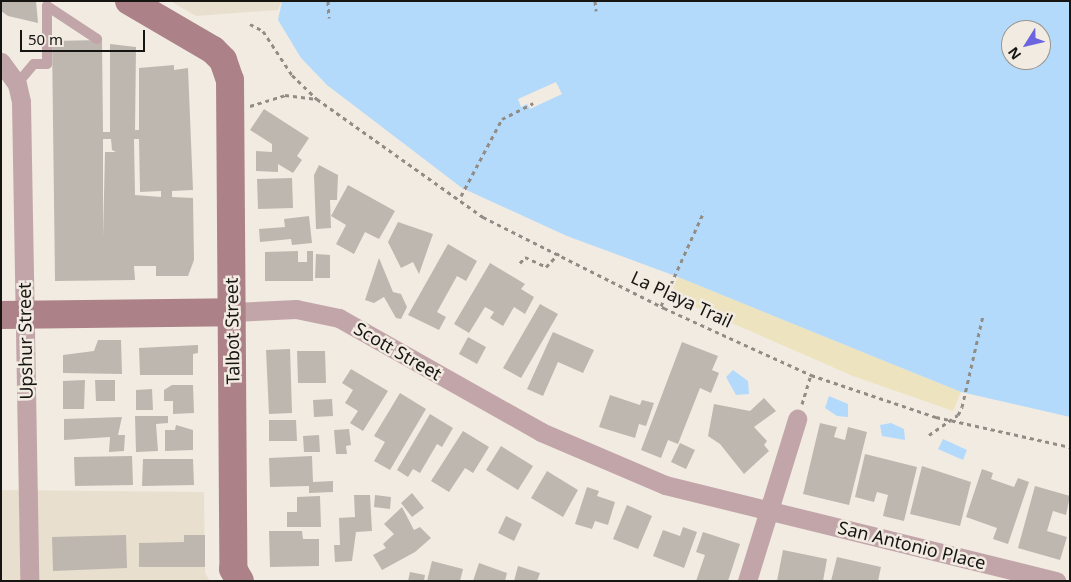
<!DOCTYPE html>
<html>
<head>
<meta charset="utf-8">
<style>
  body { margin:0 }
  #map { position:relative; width:1071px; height:582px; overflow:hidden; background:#f2ebe2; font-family:"Noto Sans",sans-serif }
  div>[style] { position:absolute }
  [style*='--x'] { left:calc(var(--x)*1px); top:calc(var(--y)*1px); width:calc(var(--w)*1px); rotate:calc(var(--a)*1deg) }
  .built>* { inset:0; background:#e9dfcf }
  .sand>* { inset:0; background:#ede3be }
  .water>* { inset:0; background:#b3dafb }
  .pier>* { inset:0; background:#f2ebe2 }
  .building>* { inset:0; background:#beb7af }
  .path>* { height:3px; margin-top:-1.5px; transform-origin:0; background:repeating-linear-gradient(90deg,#918d86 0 4px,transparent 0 8px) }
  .lane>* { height:10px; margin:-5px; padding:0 5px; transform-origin:5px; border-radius:5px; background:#c2a5a9 }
  .street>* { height:19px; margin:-9.5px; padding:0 9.5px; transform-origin:9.5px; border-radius:9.5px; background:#c2a5a9 }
  .secondary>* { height:28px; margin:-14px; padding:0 14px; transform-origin:14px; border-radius:14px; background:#ac8288 }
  span { translate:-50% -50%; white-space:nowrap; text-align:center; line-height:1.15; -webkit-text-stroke:5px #f2ebe2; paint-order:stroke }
  .street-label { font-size:18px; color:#171512 }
  .frame { position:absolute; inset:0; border:2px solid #171512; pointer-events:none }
  .north { position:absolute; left:1001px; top:20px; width:50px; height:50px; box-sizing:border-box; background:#f2ebe2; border:1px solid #9a958f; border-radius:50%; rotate:234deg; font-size:14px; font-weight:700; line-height:20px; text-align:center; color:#171512 }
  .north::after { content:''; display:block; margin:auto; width:18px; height:22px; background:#6b65df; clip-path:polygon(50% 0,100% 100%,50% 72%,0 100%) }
  .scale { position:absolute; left:20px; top:30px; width:125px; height:22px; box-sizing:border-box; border:2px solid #171512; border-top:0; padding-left:6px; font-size:15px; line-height:18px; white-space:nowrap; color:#171512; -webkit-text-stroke:4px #f2ebe2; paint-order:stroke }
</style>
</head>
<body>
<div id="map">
  <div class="built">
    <div style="clip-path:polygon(170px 1px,282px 1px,278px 10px,196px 16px)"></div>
    <div style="clip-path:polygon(1px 490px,204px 492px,205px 573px,210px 581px,1px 581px)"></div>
  </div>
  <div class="sand">
    <div style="clip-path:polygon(678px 277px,961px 392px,953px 411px,853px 376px,670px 296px)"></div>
  </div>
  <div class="water">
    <div style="clip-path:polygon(evenodd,282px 1px,1070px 1px,1070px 417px,961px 392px,678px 277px,567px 236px,462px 188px,327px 85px,301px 58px,278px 20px,282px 1px,1011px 30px,1041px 30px,1041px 60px,1011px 60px,1011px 30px)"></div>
    <div style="clip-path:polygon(733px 370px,748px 381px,749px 394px,736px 395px,726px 377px)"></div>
    <div style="clip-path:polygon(829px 396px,848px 404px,848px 417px,837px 416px,825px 408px)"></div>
    <div style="clip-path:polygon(891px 423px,904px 429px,905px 440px,882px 436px,880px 425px)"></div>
    <div style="clip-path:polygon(943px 439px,967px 450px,963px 460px,938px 449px)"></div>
  </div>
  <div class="pier">
    <div style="clip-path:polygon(556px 82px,562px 94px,530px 109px,527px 104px,521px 107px,518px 99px)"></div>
  </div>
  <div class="building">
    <div style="clip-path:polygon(1px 1px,36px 1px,38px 23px,8px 16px,1px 11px)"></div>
    <div style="clip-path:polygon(evenodd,102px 40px,103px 132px,110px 132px,110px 44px,136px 47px,135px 130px,139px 130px,139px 68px,174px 65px,174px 70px,188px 68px,193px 190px,172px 191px,172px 197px,193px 198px,194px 260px,188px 276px,156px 276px,156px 266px,134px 266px,135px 280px,55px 281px,52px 41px,102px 40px,103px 139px,111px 139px,112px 150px,116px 152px,105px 152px,103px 237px,103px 139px,102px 40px,134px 139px,139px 139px,140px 192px,161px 191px,161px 197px,135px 195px,134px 139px)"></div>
    <div style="clip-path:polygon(264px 109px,309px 138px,297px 156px,302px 160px,293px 173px,278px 164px,278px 172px,256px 171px,256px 151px,272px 152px,272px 144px,250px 130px)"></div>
    <div style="clip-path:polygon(319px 165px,338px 175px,337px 200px,330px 200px,331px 228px,316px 229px,314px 175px)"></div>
    <div style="clip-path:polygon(292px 178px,293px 208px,258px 209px,257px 179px)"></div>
    <div style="clip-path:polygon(348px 185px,395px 211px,379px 239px,365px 232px,354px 254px,336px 244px,346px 225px,331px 216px)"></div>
    <div style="clip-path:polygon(309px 216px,312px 243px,292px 245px,291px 239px,260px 242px,259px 229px,285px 227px,284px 219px)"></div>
    <div style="clip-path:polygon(398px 222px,433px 234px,419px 274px,413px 262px,401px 268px,388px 242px)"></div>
    <div style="clip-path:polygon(448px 244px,477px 261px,466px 281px,457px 276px,437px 312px,446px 317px,439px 330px,408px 315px)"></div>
    <div style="clip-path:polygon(298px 251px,298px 262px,307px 262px,307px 251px,313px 251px,313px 281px,265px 281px,265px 252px)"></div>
    <div style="clip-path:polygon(316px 254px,330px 255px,330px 278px,315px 278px)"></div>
    <div style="clip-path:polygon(379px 258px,393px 292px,401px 294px,407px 307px,401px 319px,396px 318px,384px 297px,374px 303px,365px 300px)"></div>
    <div style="clip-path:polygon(490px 263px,525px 284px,521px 289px,534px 297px,525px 314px,514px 307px,503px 326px,490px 318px,494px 312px,485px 307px,469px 333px,454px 324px)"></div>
    <div style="clip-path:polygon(540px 304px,558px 314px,521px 378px,503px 368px)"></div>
    <div style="clip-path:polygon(553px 332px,594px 350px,583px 373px,558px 362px,543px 396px,527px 389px)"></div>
    <div style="clip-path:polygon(468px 337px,486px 347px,477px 364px,459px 354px)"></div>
    <div style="clip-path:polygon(98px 340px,121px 340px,122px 374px,63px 373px,63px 355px,94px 351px)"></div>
    <div style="clip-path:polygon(682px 342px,718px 356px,712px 370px,719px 373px,711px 393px,700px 388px,678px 444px,668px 440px,661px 458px,641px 450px)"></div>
    <div style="clip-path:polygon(198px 345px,198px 353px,193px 354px,193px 375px,140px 375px,139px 348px)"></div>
    <div style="clip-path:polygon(290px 349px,292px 413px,269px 414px,266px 350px)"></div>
    <div style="clip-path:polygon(297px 351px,325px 351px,326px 383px,298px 383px)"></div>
    <div style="clip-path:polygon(351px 369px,388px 391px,363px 431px,350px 423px,358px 411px,345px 403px,353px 390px,342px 383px)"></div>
    <div style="clip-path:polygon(85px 380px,84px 409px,63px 409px,63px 381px)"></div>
    <div style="clip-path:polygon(95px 380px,115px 380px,115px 401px,96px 401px)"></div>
    <div style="clip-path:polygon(172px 385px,193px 385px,194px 413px,173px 414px,173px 401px,164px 401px,164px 390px)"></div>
    <div style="clip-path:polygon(152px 389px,153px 410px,136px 410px,136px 390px)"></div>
    <div style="clip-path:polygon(400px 393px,426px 409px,390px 470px,374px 461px,385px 442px,374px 436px)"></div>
    <div style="clip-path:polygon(610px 395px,640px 405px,642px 400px,654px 403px,646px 426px,639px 424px,635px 438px,599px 427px)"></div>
    <div style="clip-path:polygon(764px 398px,776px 411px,754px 427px,767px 441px,764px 445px,769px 451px,744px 474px,720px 444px,708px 436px,714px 404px,750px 411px)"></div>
    <div style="clip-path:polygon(332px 399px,333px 416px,314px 417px,313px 400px)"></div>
    <div style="clip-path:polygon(430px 414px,453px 428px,442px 447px,437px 444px,420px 473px,413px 469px,408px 477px,397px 470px)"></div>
    <div style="clip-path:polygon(135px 416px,168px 416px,168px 423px,156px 424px,158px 451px,136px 452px)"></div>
    <div style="clip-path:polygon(122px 417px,118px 435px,125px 435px,124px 451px,109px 452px,110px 437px,64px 440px,64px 419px)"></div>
    <div style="clip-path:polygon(269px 420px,296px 420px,297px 441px,269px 441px)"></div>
    <div style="clip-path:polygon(820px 423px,837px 427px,834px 437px,845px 440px,848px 427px,867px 432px,849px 505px,803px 494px)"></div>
    <div style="clip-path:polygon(176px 425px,193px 430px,193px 450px,165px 451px,165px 430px,175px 430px)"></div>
    <div style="clip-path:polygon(349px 429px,351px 445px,346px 446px,347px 454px,336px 454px,334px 430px)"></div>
    <div style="clip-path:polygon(463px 431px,489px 447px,473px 473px,465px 468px,449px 492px,431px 481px)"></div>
    <div style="clip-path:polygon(319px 435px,320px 452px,304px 452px,303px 436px)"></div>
    <div style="clip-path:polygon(680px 443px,695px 450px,686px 469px,671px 462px)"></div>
    <div style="clip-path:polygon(501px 446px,533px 466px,518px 490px,486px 470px)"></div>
    <div style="clip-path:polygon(865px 454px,917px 467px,904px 521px,883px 516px,888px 495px,877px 492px,874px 502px,855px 497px)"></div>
    <div style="clip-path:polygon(132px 456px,133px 485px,75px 486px,74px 457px)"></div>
    <div style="clip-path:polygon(312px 456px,313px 482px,333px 481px,333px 492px,309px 493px,309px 486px,270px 487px,269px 458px)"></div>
    <div style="clip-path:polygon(143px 459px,193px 459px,194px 485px,142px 486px)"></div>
    <div style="clip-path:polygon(922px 466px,971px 482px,960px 526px,910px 514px)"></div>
    <div style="clip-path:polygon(982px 469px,993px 473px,991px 479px,1014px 487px,1018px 478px,1029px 482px,1008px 544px,993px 539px,997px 528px,966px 517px)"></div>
    <div style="clip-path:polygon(547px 471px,578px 490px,563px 517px,531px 498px)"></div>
    <div style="clip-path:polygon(1035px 486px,1070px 496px,1066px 515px,1053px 511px,1047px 531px,1067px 537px,1060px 560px,1018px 548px)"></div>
    <div style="clip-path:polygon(587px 487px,599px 491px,597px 496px,615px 502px,608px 525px,595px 521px,592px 529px,575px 524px)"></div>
    <div style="clip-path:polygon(412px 493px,424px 508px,412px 517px,401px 503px)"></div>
    <div style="clip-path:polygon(354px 495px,370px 495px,372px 531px,356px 532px,352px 561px,335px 562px,334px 545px,340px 545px,339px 518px,355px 517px)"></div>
    <div style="clip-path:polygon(375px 495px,391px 497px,390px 509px,374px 507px)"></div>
    <div style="clip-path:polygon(320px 496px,321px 527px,287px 527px,287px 512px,297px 512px,297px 497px)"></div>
    <div style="clip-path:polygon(627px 505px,652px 516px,638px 549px,613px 539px)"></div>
    <div style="clip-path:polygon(402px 507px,414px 530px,420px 527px,431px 538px,415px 552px,382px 570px,373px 555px,386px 548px,383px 544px,394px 534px,384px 524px)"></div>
    <div style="clip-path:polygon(506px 516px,522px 524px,514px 541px,498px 533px)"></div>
    <div style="clip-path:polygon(683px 527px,697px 532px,684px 568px,653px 556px,663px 530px,680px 536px)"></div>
    <div style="clip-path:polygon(269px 531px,302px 531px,303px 539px,319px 539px,319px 566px,270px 567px)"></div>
    <div style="clip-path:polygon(703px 532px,740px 544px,728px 581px,696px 581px,705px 555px,696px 552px)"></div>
    <div style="clip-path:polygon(126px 535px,127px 568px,53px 571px,52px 537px)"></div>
    <div style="clip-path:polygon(184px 535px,205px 535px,205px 567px,139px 567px,139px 543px,184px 542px)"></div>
    <div style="clip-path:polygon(783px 550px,827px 559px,823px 581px,777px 581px)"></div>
    <div style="clip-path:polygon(837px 557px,881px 567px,878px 581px,831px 581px)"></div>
    <div style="clip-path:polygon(432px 561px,463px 569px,460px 581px,427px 581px)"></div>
    <div style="clip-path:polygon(479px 563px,507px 573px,505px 581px,473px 581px)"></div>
    <div style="clip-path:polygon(518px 566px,540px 573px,537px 581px,514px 581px)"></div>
    <div style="clip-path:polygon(410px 572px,425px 575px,424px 581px,408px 581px)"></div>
  </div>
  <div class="path">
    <div style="--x:328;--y:1;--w:17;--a:87"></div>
    <div style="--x:595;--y:1;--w:10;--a:84"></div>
    <div style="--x:250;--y:24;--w:15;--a:28"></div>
    <div style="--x:263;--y:31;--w:53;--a:56.6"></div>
    <div style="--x:292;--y:75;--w:35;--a:44"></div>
    <div style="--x:317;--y:99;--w:204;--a:35.4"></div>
    <div style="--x:483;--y:217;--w:203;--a:26.7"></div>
    <div style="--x:664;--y:308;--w:162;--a:24.5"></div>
    <div style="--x:811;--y:375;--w:132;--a:18.6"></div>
    <div style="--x:936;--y:417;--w:137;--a:12.6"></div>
    <div style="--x:250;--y:106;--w:37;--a:-17"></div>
    <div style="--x:285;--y:95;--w:32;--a:7"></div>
    <div style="--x:461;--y:196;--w:87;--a:-62"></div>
    <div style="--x:502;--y:119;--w:35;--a:-27"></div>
    <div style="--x:520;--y:263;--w:8;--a:-50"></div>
    <div style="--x:525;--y:257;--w:23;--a:25"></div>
    <div style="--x:546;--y:267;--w:19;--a:-47"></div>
    <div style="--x:661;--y:306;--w:104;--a:-65.6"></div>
    <div style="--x:802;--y:404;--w:30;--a:-73"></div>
    <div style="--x:929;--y:435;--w:35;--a:-35"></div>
    <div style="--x:958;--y:415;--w:9;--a:-63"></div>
    <div style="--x:962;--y:407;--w:94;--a:-77.1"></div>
  </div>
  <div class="lane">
    <div style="--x:17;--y:84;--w:26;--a:-50"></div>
    <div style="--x:34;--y:64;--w:13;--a:0"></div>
    <div style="--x:47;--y:64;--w:58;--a:-90"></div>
    <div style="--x:47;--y:6;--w:60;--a:33.4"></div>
  </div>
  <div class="street">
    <div style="--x:1;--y:62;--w:27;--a:54"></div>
    <div style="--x:17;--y:84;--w:18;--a:77"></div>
    <div style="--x:21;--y:102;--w:479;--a:89"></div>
    <div style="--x:231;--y:312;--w:65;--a:-2.6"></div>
    <div style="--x:296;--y:309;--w:44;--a:11.8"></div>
    <div style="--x:339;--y:318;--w:232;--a:29.4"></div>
    <div style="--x:541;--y:432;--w:135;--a:23.1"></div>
    <div style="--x:665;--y:485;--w:403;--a:13.8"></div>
    <div style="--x:747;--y:581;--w:170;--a:-72.8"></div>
  </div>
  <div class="secondary">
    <div style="--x:129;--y:1;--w:97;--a:30.3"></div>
    <div style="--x:213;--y:50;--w:14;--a:45"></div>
    <div style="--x:223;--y:60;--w:21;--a:71"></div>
    <div style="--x:230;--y:80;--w:489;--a:89.6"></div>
    <div style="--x:233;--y:569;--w:14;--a:60"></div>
    <div style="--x:1;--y:315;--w:230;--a:-0.7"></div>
  </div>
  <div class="street-label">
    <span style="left:682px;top:299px;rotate:25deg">La Playa Trail</span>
    <span style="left:232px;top:331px;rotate:-91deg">Talbot Street</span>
    <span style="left:25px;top:341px;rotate:-91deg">Upshur Street</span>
    <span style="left:398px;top:351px;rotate:30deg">Scott Street</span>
    <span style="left:912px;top:545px;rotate:14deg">San Antonio Place</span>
  </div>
  <div class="frame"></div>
  <div class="north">N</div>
  <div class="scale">50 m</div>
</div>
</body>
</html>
